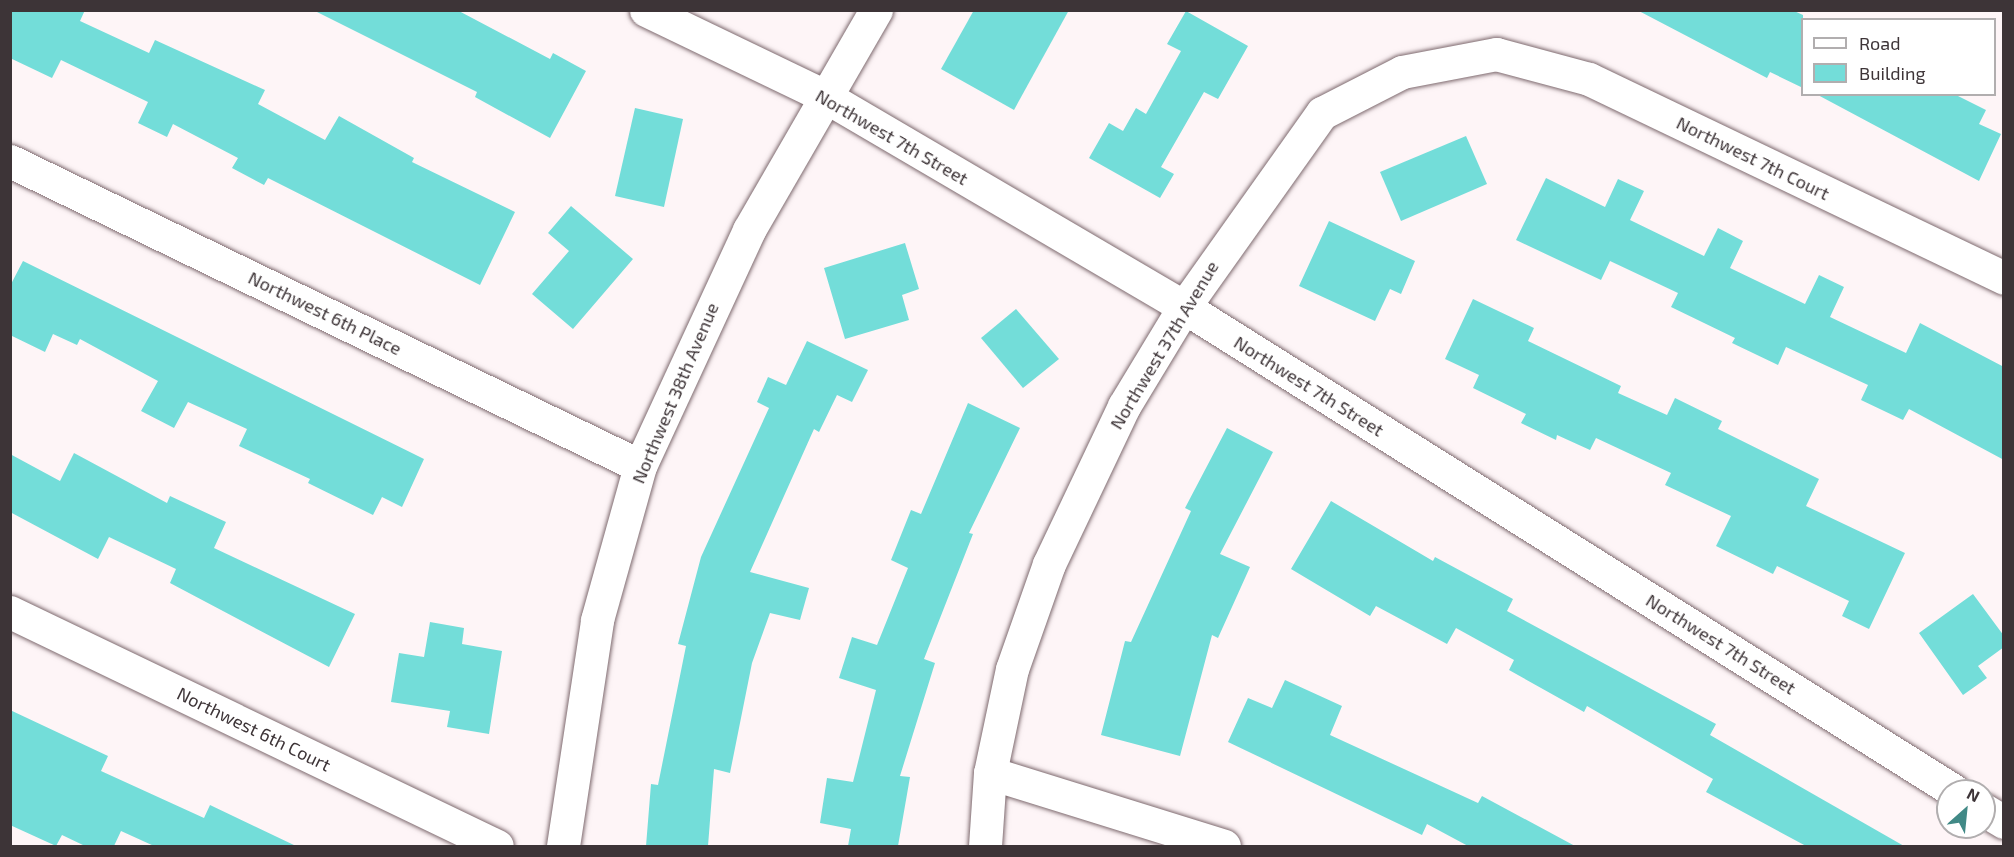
<!DOCTYPE html>
<html>
<head>
<meta charset="utf-8">
<style>
  body { margin:0 }
  #map { position:relative; width:2014px; height:857px; overflow:hidden; background:#fef5f7; font-family:"Exo 2",sans-serif }
  div>[style] { position:absolute }
  [style*='--x'] { left:calc(var(--x)*1px); top:calc(var(--y)*1px); width:calc(var(--w)*1px); rotate:calc(var(--a)*1deg) }
  .building>* { inset:0; background:#73ddd9 }
  .roads { filter:drop-shadow(0 0 2px #7e6a6f) drop-shadow(0 0 2px #7e6a6f) }
  .minor>* { height:33px; margin:-16.5px; padding:0 16.5px; transform-origin:16.5px; border-radius:16.5px; background:#fff }
  span { translate:-50% -50%; white-space:nowrap; text-align:center; line-height:1.15; -webkit-text-stroke:4.5px #fff; paint-order:stroke }
  .street-label { font-size:18px; color:#3d3437 }
  .frame { position:absolute; inset:0; border:12px solid #3d3437; pointer-events:none }
  .legend { position:absolute; left:1801px; top:18px; width:195px; height:78px; box-sizing:border-box; background:#fff; border:2px solid #b1aeaf; margin:0; padding:8px 10px; list-style:none; font-size:18px; color:#3d3437 }
  .legend li { display:flex; align-items:center; gap:12px; height:30px }
  .legend b { width:30px; border:2px solid #b1aeaf }
  .north { position:absolute; left:1936px; top:779px; width:60px; height:60px; box-sizing:border-box; background:#fff; border:2px solid #b1aeaf; border-radius:50%; rotate:27deg; font-size:16px; font-weight:700; line-height:24px; text-align:center; color:#3d3437 }
  .north::after { content:''; display:block; margin:auto; width:21px; height:27px; background:#418986; clip-path:polygon(50% 0,100% 100%,50% 72%,0 100%) }
</style>
</head>
<body>
<div id="map">
  <div class="building">
    <div style="clip-path:polygon(10px 10px,85px 10px,80px 21px,149px 53px,155px 40px,265px 90px,258px 104px,325px 140px,339px 116px,414px 158px,412px 162px,515px 212px,480px 285px,268px 178px,264px 185px,232px 168px,238px 158px,173px 124px,167px 137px,138px 123px,148px 102px,61px 60px,52px 78px,10px 58px)"></div>
    <div style="clip-path:polygon(313px 10px,457px 10px,550px 59px,553px 53px,586px 71px,550px 138px,475px 97px,477px 92px)"></div>
    <div style="clip-path:polygon(974px 10px,1069px 10px,1014px 110px,941px 69px)"></div>
    <div style="clip-path:polygon(1637px 10px,1792px 10px,1803px 15px,1803px 88px,1770px 72px,1767px 78px)"></div>
    <div style="clip-path:polygon(1186px 11px,1248px 46px,1218px 99px,1204px 92px,1161px 167px,1174px 174px,1160px 198px,1089px 158px,1109px 123px,1123px 131px,1136px 108px,1146px 114px,1181px 51px,1167px 44px)"></div>
    <div style="clip-path:polygon(1816px 94px,1954px 94px,1986px 110px,1979px 124px,2001px 134px,1979px 181px)"></div>
    <div style="clip-path:polygon(635px 108px,683px 119px,664px 207px,615px 196px)"></div>
    <div style="clip-path:polygon(1466px 136px,1487px 184px,1401px 221px,1380px 172px)"></div>
    <div style="clip-path:polygon(1546px 178px,1605px 207px,1618px 179px,1644px 191px,1630px 220px,1704px 256px,1718px 228px,1743px 241px,1730px 268px,1805px 304px,1819px 275px,1844px 287px,1830px 317px,1906px 353px,1920px 323px,2004px 367px,2004px 460px,1909px 409px,1903px 420px,1861px 400px,1868px 385px,1786px 347px,1778px 365px,1732px 343px,1735px 338px,1671px 307px,1678px 293px,1610px 261px,1601px 280px,1516px 240px)"></div>
    <div style="clip-path:polygon(571px 206px,633px 259px,573px 329px,532px 294px,569px 251px,548px 233px)"></div>
    <div style="clip-path:polygon(1329px 221px,1415px 261px,1401px 294px,1390px 289px,1375px 321px,1299px 286px)"></div>
    <div style="clip-path:polygon(905px 243px,919px 289px,902px 295px,909px 320px,845px 339px,824px 268px)"></div>
    <div style="clip-path:polygon(23px 261px,424px 459px,402px 507px,382px 497px,373px 515px,308px 483px,310px 479px,239px 446px,247px 429px,188px 402px,174px 428px,141px 411px,158px 381px,80px 339px,77px 345px,53px 334px,45px 352px,10px 335px,10px 286px)"></div>
    <div style="clip-path:polygon(1473px 299px,1534px 328px,1528px 341px,1621px 386px,1618px 393px,1667px 415px,1675px 398px,1722px 421px,1718px 429px,1819px 479px,1806px 506px,1905px 553px,1869px 629px,1842px 616px,1849px 601px,1777px 566px,1773px 574px,1716px 546px,1731px 516px,1665px 485px,1671px 473px,1596px 438px,1590px 450px,1557px 435px,1556px 440px,1521px 423px,1526px 414px,1473px 388px,1479px 375px,1445px 359px)"></div>
    <div style="clip-path:polygon(1016px 309px,1059px 359px,1023px 388px,981px 338px)"></div>
    <div style="clip-path:polygon(807px 341px,868px 370px,852px 402px,837px 395px,819px 432px,814px 429px,750px 572px,809px 588px,800px 620px,770px 613px,752px 663px,730px 773px,714px 769px,708px 846px,646px 846px,651px 784px,658px 785px,686px 646px,678px 644px,701px 557px,769px 408px,757px 402px,768px 377px,786px 385px)"></div>
    <div style="clip-path:polygon(968px 403px,1020px 428px,969px 533px,973px 534px,924px 659px,935px 663px,900px 776px,910px 777px,898px 846px,848px 846px,851px 829px,820px 823px,827px 778px,853px 782px,876px 690px,839px 678px,852px 637px,877px 645px,908px 568px,891px 560px,911px 510px,921px 514px)"></div>
    <div style="clip-path:polygon(1227px 428px,1273px 452px,1220px 554px,1250px 567px,1218px 638px,1212px 635px,1180px 756px,1101px 735px,1125px 641px,1131px 642px,1191px 511px,1185px 508px)"></div>
    <div style="clip-path:polygon(74px 453px,167px 503px,170px 496px,226px 522px,214px 548px,355px 614px,329px 667px,170px 583px,176px 569px,109px 537px,98px 559px,10px 512px,10px 454px,60px 481px)"></div>
    <div style="clip-path:polygon(1331px 501px,1433px 561px,1435px 557px,1513px 599px,1507px 611px,1716px 724px,1710px 735px,1904px 846px,1806px 846px,1706px 792px,1713px 779px,1587px 706px,1584px 712px,1509px 670px,1514px 660px,1456px 628px,1447px 644px,1376px 606px,1370px 616px,1291px 569px)"></div>
    <div style="clip-path:polygon(1973px 594px,2004px 636px,2004px 647px,1978px 666px,1987px 678px,1963px 695px,1919px 633px)"></div>
    <div style="clip-path:polygon(430px 622px,464px 628px,462px 644px,502px 651px,489px 734px,447px 727px,450px 711px,391px 702px,399px 653px,424px 657px)"></div>
    <div style="clip-path:polygon(1285px 680px,1342px 706px,1330px 735px,1478px 803px,1482px 796px,1575px 846px,1468px 846px,1427px 824px,1422px 835px,1228px 742px,1248px 698px,1272px 708px)"></div>
    <div style="clip-path:polygon(10px 710px,108px 756px,101px 771px,204px 818px,210px 805px,296px 846px,154px 846px,121px 831px,114px 846px,85px 846px,62px 835px,56px 846px,10px 825px)"></div>
  </div>
  <div class="roads">
    <div class="minor">
      <div style="--x:646;--y:10;--w:196;--a:25.7"></div>
      <div style="--x:823;--y:95;--w:419;--a:30.4"></div>
      <div style="--x:1184;--y:307;--w:909;--a:32.15"></div>
      <div style="--x:10;--y:161;--w:700;--a:25.83"></div>
      <div style="--x:10;--y:612;--w:540;--a:25.66"></div>
      <div style="--x:990;--y:773;--w:245;--a:17.3"></div>
      <div style="--x:1984;--y:810;--w:23;--a:31"></div>
      <div style="--x:563;--y:846;--w:229;--a:-81.4"></div>
      <div style="--x:597;--y:620;--w:160;--a:-74.4"></div>
      <div style="--x:640;--y:466;--w:260;--a:-65.2"></div>
      <div style="--x:749;--y:230;--w:254;--a:-60"></div>
      <div style="--x:985;--y:846;--w:73;--a:-86.1"></div>
      <div style="--x:990;--y:773;--w:106;--a:-78.1"></div>
      <div style="--x:1012;--y:669;--w:111;--a:-70.6"></div>
      <div style="--x:1049;--y:564;--w:175;--a:-64.6"></div>
      <div style="--x:1124;--y:406;--w:116;--a:-58.8"></div>
      <div style="--x:1184;--y:307;--w:238;--a:-54.6"></div>
      <div style="--x:1322;--y:113;--w:90;--a:-27.1"></div>
      <div style="--x:1402;--y:72;--w:96;--a:-10.8"></div>
      <div style="--x:1496;--y:54;--w:96;--a:15"></div>
      <div style="--x:1589;--y:79;--w:460;--a:25.6"></div>
    </div>
  </div>
  <div class="street-label">
    <span style="left:892px;top:137px;rotate:30deg">Northwest 7th Street</span>
    <span style="left:1753px;top:158px;rotate:26deg">Northwest 7th Court</span>
    <span style="left:325px;top:313px;rotate:26deg">Northwest 6th Place</span>
    <span style="left:1164px;top:345px;rotate:-59deg">Northwest 37th Avenue</span>
    <span style="left:1309px;top:386px;rotate:32deg">Northwest 7th Street</span>
    <span style="left:675px;top:393px;rotate:-67deg">Northwest 38th Avenue</span>
    <span style="left:1721px;top:644px;rotate:32deg">Northwest 7th Street</span>
    <span style="left:254px;top:729px;rotate:26deg">Northwest 6th Court</span>
  </div>
  <div class="frame"></div>
  <ul class="legend">
  <li><b style="height:8px;background:#fff"></b>Road</li>
  <li><b style="height:16px;background:#73ddd9"></b>Building</li>
  </ul>
  <div class="north">N</div>
</div>
</body>
</html>
